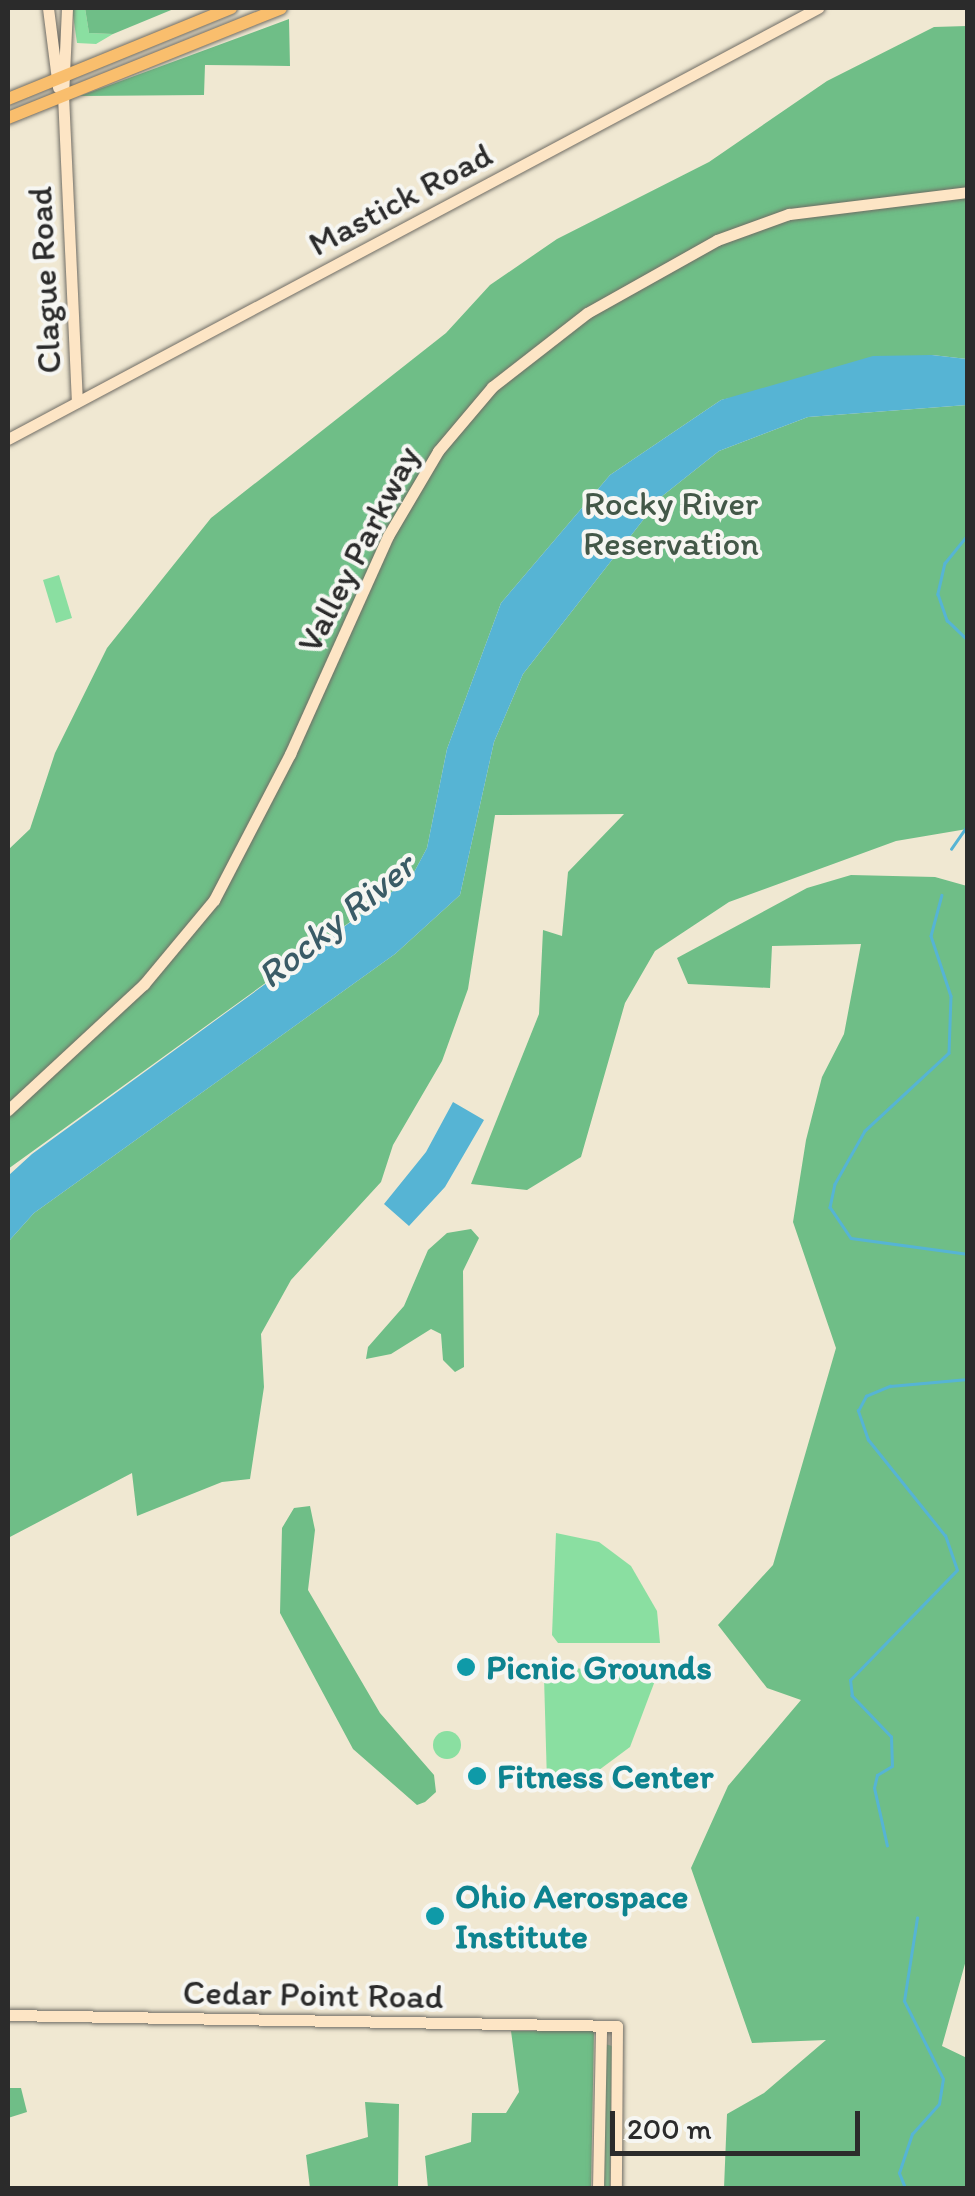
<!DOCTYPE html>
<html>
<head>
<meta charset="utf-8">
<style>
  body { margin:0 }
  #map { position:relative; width:975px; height:2196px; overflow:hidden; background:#f0e8d2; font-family:Itim,sans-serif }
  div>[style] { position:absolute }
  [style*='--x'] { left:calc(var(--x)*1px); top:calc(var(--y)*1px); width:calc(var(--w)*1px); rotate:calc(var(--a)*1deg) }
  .green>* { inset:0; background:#8adfa1 }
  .round { border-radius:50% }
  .forest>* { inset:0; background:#6fbe87 }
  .water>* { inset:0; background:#56b4d4 }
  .stream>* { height:2.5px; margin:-1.25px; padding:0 1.25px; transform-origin:1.25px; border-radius:1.25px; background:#56b4d4 }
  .roads { filter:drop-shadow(0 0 2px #706d65) drop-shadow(0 0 2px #706d65) }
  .secondary>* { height:11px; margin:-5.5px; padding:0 5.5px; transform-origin:5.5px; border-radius:5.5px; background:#fde5c5 }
  .primary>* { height:12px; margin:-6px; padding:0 6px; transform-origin:6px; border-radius:6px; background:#f9be6d }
  .dots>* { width:28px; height:28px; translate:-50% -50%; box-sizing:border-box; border:5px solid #f6f6f2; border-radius:50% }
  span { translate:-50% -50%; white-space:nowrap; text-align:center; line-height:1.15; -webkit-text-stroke:8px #f6f6f2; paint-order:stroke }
  .street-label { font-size:35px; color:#2b2b2b }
  .park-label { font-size:35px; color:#435848 }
  .culture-label { font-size:35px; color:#0d838f; font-weight:700 }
  .left { translate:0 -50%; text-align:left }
  .water-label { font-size:38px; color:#3a5b66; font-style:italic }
  .frame { position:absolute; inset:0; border:10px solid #2b2b2b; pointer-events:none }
  .scale { position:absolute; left:610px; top:2111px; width:250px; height:45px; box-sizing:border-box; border:5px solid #2b2b2b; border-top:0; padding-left:12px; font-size:30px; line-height:35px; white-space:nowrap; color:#2b2b2b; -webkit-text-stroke:8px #f6f6f2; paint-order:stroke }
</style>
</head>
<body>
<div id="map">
  <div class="green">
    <div style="clip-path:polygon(72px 8px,85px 8px,89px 33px,113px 34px,96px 44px,77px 43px)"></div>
    <div style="clip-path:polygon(59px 575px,72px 618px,56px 623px,43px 580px)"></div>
    <div style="clip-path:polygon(556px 1533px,599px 1542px,631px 1566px,657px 1611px,660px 1643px,558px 1643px,552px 1635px)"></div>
    <div style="clip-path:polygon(552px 1668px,659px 1670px,630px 1747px,595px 1773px,547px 1782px,544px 1677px)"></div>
    <div class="round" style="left:433px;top:1731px;width:28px;height:28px"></div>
    <div style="clip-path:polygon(605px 2044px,612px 2046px,610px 2188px,602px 2188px)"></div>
  </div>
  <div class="forest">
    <div style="clip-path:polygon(85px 8px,176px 8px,113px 34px,89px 33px)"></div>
    <div style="clip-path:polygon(289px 19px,290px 66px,205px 65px,204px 95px,80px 96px)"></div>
    <div style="clip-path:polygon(967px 26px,967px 359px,932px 355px,721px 400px,610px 475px,501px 603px,447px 749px,427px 848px,411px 878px,8px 1169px,8px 850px,30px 829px,55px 753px,107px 648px,211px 518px,446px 333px,490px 285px,557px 239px,709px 162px,827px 81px,934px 27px)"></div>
    <div style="clip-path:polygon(967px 405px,967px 829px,896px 841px,729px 902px,655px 951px,625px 1003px,581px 1157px,527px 1190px,471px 1184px,539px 1014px,543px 930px,562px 936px,568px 872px,624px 814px,495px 815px,468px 989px,442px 1061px,393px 1145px,381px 1182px,291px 1280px,261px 1334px,264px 1387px,250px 1479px,222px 1482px,137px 1516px,132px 1473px,8px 1538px,8px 1242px,34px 1213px,395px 954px,460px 895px,494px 742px,523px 674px,661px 497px,719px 451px,808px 417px)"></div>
    <div style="clip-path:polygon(851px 875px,935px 877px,967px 886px,968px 1953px,942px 2046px,967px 2058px,967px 2188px,724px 2188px,727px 2114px,764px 2093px,826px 2040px,752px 2043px,691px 1868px,728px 1786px,801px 1700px,767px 1688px,718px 1625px,773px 1565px,836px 1348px,793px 1222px,806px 1140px,822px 1077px,844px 1034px,861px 944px,772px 946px,770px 988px,688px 984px,677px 958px,807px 888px)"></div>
    <div style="clip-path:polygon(471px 1229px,479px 1238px,463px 1271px,464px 1367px,455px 1372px,443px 1360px,441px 1334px,431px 1329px,391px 1354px,366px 1359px,368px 1347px,404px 1306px,428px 1250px,447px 1233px)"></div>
    <div style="clip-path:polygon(310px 1506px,315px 1530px,308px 1590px,380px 1713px,434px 1775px,436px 1792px,425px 1802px,417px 1805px,353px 1749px,280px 1613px,282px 1528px,294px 1508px)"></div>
    <div style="clip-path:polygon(511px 2031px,594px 2031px,591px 2188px,428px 2188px,425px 2156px,471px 2142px,472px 2113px,506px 2113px,519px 2092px)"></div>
    <div style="clip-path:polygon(8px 2088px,21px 2088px,27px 2112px,8px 2118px)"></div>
    <div style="clip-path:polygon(365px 2102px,399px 2104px,398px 2188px,310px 2188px,306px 2155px,368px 2137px)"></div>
  </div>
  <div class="water">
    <div style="clip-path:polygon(932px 355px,967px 359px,967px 405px,808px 417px,719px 451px,661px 497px,523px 674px,494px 742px,460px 895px,395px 954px,34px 1213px,8px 1242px,8px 1176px,32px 1154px,411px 878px,427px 848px,447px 749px,501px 603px,610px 475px,721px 400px,873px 356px)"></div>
    <div style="clip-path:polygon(453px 1102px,484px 1120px,445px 1187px,409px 1226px,384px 1204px,426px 1152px)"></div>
  </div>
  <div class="stream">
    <div style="--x:968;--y:535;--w:36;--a:129"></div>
    <div style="--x:945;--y:563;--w:32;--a:103"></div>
    <div style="--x:938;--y:594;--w:28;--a:71"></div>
    <div style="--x:947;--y:620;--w:29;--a:44"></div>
    <div style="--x:951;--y:849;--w:29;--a:-55"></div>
    <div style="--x:942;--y:895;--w:42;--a:105"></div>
    <div style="--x:931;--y:936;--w:63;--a:71.6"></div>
    <div style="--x:951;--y:996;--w:57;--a:92"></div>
    <div style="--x:949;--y:1053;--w:115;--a:137.1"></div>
    <div style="--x:865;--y:1131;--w:61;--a:119.5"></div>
    <div style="--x:835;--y:1184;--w:24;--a:102"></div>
    <div style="--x:830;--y:1207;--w:37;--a:56"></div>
    <div style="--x:851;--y:1238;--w:118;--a:7.8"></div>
    <div style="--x:887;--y:1846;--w:59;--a:-102.6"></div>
    <div style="--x:874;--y:1788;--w:13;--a:-77"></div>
    <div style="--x:877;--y:1775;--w:17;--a:-31"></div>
    <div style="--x:892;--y:1766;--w:29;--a:-92"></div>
    <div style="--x:891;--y:1737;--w:57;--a:-133.6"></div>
    <div style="--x:852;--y:1696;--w:16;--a:-97"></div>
    <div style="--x:850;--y:1680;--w:153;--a:-45.8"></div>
    <div style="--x:957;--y:1570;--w:36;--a:-109"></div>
    <div style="--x:945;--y:1536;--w:123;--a:-128.7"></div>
    <div style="--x:868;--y:1440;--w:31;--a:-109"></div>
    <div style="--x:858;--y:1411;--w:17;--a:-62"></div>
    <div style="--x:866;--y:1396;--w:26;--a:-23"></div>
    <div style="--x:890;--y:1386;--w:78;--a:-5.1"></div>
    <div style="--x:905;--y:2188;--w:16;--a:-112"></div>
    <div style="--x:899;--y:2173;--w:41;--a:-71.6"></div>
    <div style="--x:912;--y:2134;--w:40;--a:-48"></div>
    <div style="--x:939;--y:2104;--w:25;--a:-81"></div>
    <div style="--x:943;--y:2079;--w:87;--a:-116.6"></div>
    <div style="--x:904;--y:2001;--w:84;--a:-81.1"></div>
  </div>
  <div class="roads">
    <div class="secondary">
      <div style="--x:48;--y:8;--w:80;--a:82.8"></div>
      <div style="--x:67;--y:8;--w:87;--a:92.6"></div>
      <div style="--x:63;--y:95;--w:307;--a:87.4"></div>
      <div style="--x:8;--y:439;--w:918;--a:-28.02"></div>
      <div style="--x:8;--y:1110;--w:185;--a:-42.8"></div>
      <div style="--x:144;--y:984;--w:109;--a:-50.2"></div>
      <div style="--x:214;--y:900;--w:165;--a:-62.5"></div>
      <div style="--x:290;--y:754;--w:239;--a:-65.8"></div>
      <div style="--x:388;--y:536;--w:99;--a:-59.5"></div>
      <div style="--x:438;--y:451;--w:84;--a:-49.8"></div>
      <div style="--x:492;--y:387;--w:120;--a:-37.9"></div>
      <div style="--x:587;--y:313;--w:149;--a:-29.3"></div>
      <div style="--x:717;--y:240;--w:77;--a:-19.9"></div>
      <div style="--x:789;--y:214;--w:180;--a:-7"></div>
      <div style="--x:8;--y:2015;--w:609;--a:1.03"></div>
      <div style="--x:617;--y:2026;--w:162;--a:90.4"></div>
      <div style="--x:598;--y:2188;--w:162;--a:-88.9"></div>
    </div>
    <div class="primary">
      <div style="--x:8;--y:99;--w:241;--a:-22.2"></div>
      <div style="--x:8;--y:118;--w:294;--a:-21.9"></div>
    </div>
  </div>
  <div class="dots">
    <div style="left:466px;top:1667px;background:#0f9aa8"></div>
    <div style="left:477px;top:1776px;background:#0f9aa8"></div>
    <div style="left:435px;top:1916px;background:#0f9aa8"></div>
  </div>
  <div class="street-label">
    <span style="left:400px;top:199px;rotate:-28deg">Mastick Road</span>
    <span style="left:44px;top:280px;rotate:-93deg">Clague Road</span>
    <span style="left:358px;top:549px;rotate:-63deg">Valley Parkway</span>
    <span style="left:313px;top:1994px;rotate:1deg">Cedar Point Road</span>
  </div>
  <div class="park-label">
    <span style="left:671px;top:523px">Rocky River<br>Reservation</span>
  </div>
  <div class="culture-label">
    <span class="left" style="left:486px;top:1667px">Picnic Grounds</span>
    <span class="left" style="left:497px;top:1776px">Fitness Center</span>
    <span class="left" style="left:455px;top:1916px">Ohio Aerospace<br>Institute</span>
  </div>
  <div class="water-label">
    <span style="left:336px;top:921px;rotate:-39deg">Rocky River</span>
  </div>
  <div class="frame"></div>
  <div class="scale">200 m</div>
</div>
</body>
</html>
